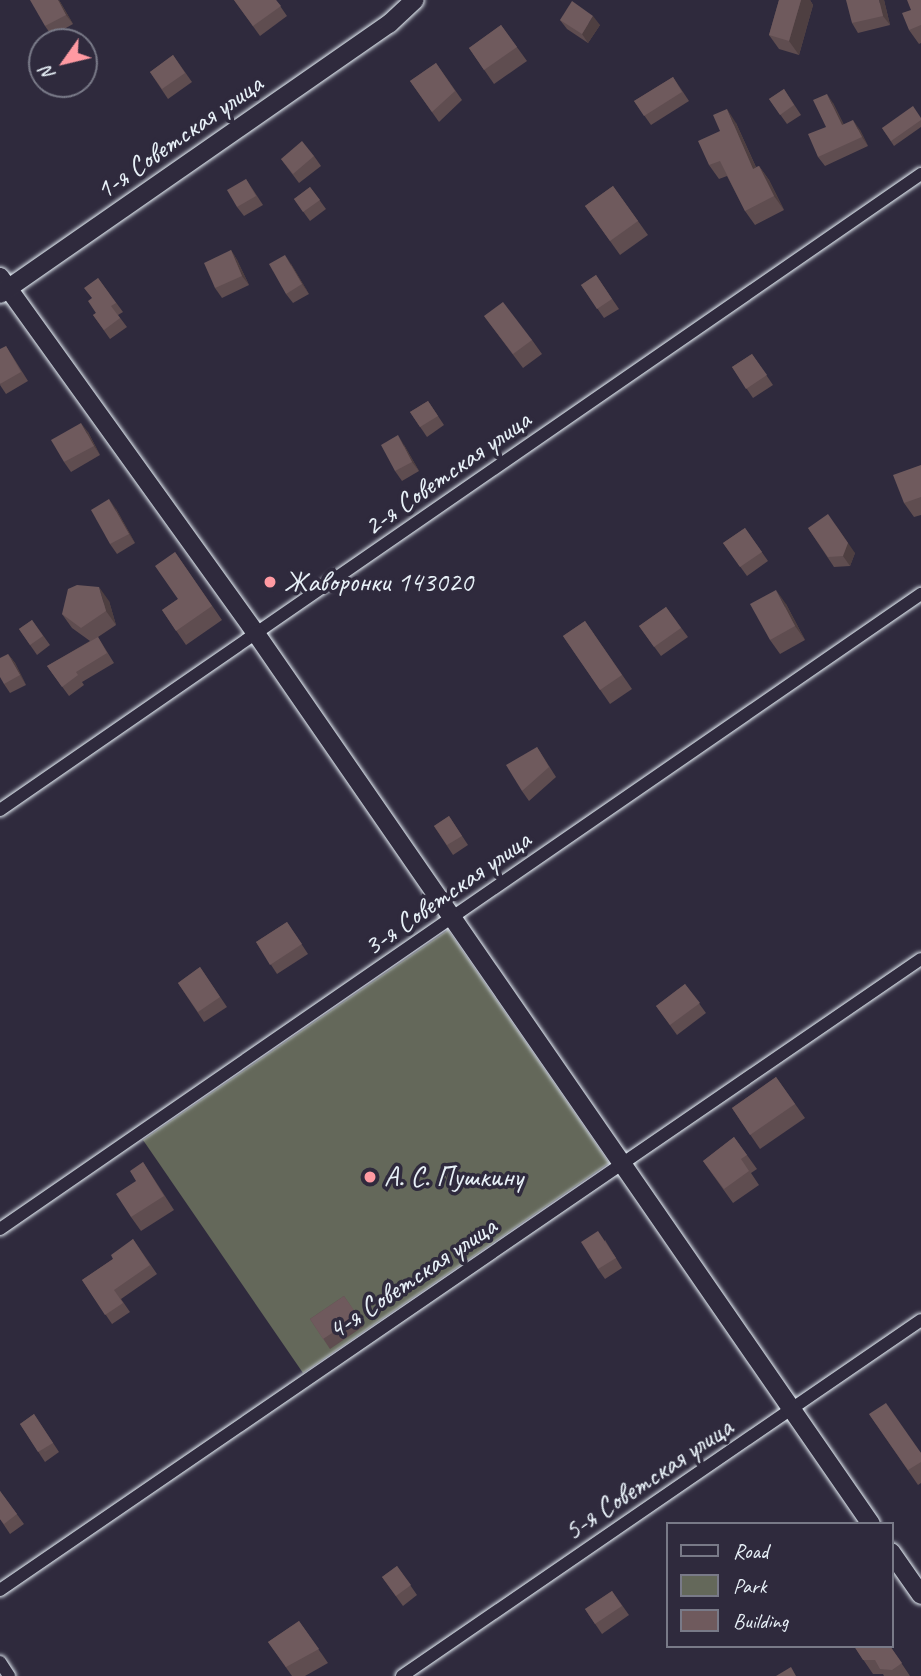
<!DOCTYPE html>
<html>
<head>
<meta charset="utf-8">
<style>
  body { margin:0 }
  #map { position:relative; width:921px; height:1676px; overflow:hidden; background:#2f2a3d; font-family:Caveat,sans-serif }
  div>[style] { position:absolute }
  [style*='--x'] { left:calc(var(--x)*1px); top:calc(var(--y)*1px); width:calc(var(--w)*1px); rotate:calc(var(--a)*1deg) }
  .green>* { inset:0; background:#64685a }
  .roads { filter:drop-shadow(0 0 2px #e8f1f8) drop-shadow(0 0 2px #e8f1f8) }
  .street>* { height:12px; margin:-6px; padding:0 6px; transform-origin:6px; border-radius:6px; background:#2f2a3d }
  .secondary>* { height:18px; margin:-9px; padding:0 9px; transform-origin:9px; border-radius:9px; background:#2f2a3d }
  .wall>* { inset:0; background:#5f4d50 }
  .shaded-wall>* { inset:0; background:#4e3f41 }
  .building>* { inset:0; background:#6f5a5d }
  .dots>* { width:19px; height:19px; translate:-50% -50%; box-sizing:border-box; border:4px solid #2f2a3d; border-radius:50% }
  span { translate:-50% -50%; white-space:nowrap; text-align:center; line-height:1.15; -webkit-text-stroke:7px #2f2a3d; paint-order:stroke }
  .street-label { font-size:28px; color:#e8f1f8 }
  .poi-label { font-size:28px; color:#e8f1f8 }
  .left { translate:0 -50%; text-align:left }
  .legend { position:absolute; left:666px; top:1522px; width:228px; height:126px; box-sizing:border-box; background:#2f2a3d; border:2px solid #797a88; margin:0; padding:9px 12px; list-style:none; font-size:21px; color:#e8f1f8 }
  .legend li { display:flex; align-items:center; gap:14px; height:35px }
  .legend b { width:35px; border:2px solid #797a88 }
  .north { position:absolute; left:28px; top:28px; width:70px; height:70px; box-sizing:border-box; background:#2f2a3d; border:2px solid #797a88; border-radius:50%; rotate:236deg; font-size:19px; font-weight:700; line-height:28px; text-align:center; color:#e8f1f8 }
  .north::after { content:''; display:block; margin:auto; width:24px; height:32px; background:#ff9aa2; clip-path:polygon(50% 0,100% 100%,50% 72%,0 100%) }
</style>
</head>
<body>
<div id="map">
  <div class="green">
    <div style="clip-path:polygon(448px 930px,609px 1163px,303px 1373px,143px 1140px)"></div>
  </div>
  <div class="roads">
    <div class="street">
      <div style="--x:0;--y:810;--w:1119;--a:-34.63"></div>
      <div style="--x:0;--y:1229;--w:1119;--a:-34.59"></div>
      <div style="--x:0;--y:1590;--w:1116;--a:-34.42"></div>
      <div style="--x:0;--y:1662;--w:17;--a:57"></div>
      <div style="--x:402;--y:1676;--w:629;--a:-34.45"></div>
    </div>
    <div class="secondary">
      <div style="--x:0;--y:277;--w:441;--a:54.3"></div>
      <div style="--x:257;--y:635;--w:1080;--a:55.37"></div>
      <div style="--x:0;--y:294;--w:474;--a:-34.8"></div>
      <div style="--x:389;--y:24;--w:35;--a:-43"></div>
      <div style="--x:891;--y:1552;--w:52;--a:55.1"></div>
    </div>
  </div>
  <div class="wall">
    <div style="clip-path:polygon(59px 0,73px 24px,52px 36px,45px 26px)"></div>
    <div style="clip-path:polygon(234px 0,276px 0,287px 16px,260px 36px)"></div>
    <div style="clip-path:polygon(779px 0,810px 0,813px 5px,799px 55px,779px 49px,769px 35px)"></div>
    <div style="clip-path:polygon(884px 0,890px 25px,858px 33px,852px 23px)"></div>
    <div style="clip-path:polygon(921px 0,921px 43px,919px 44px,909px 30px,911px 10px)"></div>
    <div style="clip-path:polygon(560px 20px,600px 25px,588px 43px,567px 29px)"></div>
    <div style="clip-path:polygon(501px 25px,527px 61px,494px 84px,469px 48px)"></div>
    <div style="clip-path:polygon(173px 55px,192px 82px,168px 99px,150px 72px)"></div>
    <div style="clip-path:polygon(436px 63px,462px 100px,439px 122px,410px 81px)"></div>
    <div style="clip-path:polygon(673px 77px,689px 101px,651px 125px,634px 101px)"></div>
    <div style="clip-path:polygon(784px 89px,801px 115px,787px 124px,769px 99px)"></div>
    <div style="clip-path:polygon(833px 103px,844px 125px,860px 130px,868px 146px,825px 166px,818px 157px)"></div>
    <div style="clip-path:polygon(921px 118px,921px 127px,894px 146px,882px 128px)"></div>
    <div style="clip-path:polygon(736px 123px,756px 167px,759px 166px,769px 180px,784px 210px,755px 225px,745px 211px,727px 176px,719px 179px,709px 165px,720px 131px)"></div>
    <div style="clip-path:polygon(314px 156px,321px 166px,299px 183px,281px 159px)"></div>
    <div style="clip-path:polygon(246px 179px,263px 205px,244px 216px,237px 207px)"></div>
    <div style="clip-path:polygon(613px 186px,648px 235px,620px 255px,585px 206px)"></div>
    <div style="clip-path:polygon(310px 187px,326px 209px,310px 221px,294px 199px)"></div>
    <div style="clip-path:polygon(231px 250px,237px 260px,249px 285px,222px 298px,215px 288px)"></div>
    <div style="clip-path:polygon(291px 264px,309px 294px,293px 303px,286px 294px)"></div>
    <div style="clip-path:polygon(596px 275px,619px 309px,604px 318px,581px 285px)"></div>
    <div style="clip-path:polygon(98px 278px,123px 312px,118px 315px,127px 327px,110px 339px,93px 315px,96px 313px,92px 298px)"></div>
    <div style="clip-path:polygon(484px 316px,532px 340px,542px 354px,523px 368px)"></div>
    <div style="clip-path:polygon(6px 346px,28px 381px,6px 394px,0 385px)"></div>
    <div style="clip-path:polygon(752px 354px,773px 385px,753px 398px,732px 367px)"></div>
    <div style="clip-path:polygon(428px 401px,444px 425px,427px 437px,410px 412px)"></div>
    <div style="clip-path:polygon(88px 432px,100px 455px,71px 472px,64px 462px)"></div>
    <div style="clip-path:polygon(404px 445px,419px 471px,402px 481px,395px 471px)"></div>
    <div style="clip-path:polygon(921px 465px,921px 515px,914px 517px,904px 503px)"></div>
    <div style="clip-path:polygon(116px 509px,135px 543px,117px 554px,110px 544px)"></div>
    <div style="clip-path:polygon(745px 528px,768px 561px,747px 576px,723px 543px)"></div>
    <div style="clip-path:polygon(808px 528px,855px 553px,850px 566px,834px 567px)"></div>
    <div style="clip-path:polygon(175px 552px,222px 620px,186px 645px,162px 610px,178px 599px)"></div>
    <div style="clip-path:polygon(109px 601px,116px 625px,98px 637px,114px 663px,82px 682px,84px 685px,69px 696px,47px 666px,90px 641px,72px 628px,62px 614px)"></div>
    <div style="clip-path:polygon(786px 604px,805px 640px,780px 654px,770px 640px)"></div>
    <div style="clip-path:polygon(666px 607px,688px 637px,661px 656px,639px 626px)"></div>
    <div style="clip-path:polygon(32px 620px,50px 645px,37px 655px,19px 629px)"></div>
    <div style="clip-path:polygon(585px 621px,632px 689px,610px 704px,563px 636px)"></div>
    <div style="clip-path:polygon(8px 654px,15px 663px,26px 685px,10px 693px,4px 684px)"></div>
    <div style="clip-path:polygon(537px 747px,556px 777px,529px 801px,522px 791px)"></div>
    <div style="clip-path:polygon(449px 816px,468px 845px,453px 855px,434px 826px)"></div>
    <div style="clip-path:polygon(287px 922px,308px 954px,277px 974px,256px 942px)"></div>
    <div style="clip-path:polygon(200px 967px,227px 1007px,204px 1022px,178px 983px)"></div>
    <div style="clip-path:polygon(685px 984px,706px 1013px,677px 1035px,656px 1006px)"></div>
    <div style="clip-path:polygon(776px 1077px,805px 1118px,760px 1149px,732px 1108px)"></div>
    <div style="clip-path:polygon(734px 1137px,757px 1169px,751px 1173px,759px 1185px,733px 1203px,703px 1161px)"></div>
    <div style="clip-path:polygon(143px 1162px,174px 1210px,141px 1231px,131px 1217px,136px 1181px)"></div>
    <div style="clip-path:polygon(133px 1239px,157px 1274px,121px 1299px,130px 1312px,112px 1324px,82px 1280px,113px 1259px)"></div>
    <div style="clip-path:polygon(605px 1240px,622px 1268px,605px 1279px,598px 1269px)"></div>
    <div style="clip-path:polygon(344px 1296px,364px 1326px,330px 1349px,310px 1319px)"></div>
    <div style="clip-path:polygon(34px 1414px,59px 1452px,45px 1462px,20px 1424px)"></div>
    <div style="clip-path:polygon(869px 1414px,921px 1453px,921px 1483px,918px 1485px)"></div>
    <div style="clip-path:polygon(0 1491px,24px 1524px,10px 1534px,0 1519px)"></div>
    <div style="clip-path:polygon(397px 1566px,417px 1595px,403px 1606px,382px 1577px)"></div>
    <div style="clip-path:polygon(612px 1591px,629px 1615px,602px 1634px,585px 1609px)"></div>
    <div style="clip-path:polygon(299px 1621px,328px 1663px,305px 1676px,292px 1676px,268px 1642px)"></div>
    <div style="clip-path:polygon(854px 1646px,890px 1646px,910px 1676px,884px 1676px,883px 1674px,873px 1674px)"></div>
  </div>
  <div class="shaded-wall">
    <div style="clip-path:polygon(58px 0,59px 0,73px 24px,66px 15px)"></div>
    <div style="clip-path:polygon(801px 0,810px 0,813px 5px,799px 55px,789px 41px)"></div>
    <div style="clip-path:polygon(879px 0,884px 0,890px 25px,883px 16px)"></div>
    <div style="clip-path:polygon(593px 16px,600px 25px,588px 43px,582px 34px)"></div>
    <div style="clip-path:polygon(827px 94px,833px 103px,849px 135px,842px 125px)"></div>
    <div style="clip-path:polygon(727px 109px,736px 123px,763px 183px,753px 169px)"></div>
    <div style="clip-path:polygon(853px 120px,860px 130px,868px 146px,862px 137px)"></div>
    <div style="clip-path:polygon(759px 166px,769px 180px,784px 210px,774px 196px)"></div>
    <div style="clip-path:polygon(231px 250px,237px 260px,249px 285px,242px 276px)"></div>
    <div style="clip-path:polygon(285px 255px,291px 264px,309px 294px,302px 284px)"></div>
    <div style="clip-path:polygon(81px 423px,88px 432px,100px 455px,94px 446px)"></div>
    <div style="clip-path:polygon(398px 435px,404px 445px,419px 471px,412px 462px)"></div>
    <div style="clip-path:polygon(109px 499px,116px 509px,135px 543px,129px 534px)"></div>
    <div style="clip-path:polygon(835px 524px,855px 553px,850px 566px,843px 556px)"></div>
    <div style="clip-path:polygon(99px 587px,109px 601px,116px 625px,106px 611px)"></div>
    <div style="clip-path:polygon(776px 590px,786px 604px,805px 640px,795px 626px)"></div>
    <div style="clip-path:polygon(8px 654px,15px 663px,26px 685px,20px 675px)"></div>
  </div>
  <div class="building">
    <div style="clip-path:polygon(30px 0,58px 0,66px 15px,45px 26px)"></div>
    <div style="clip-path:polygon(234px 0,276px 0,281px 6px,253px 26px)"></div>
    <div style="clip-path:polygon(779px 0,801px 0,789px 41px,769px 35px)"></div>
    <div style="clip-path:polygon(846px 0,879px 0,883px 16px,852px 23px)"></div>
    <div style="clip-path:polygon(907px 0,921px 0,921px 25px,909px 30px,902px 13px,911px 10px)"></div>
    <div style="clip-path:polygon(572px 1px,593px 16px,582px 34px,560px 20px)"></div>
    <div style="clip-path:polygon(501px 25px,517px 47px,484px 70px,469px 48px)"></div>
    <div style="clip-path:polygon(173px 55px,185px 73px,162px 89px,150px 72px)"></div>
    <div style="clip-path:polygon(436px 63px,455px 91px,432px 112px,410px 81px)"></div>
    <div style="clip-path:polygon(673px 77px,682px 92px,644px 116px,634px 101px)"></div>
    <div style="clip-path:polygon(784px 89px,794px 105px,780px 115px,769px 99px)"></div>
    <div style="clip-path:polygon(827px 94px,842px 125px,853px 120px,862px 137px,818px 157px,808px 134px,826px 127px,813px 100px)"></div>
    <div style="clip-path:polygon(913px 106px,921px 118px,921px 120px,891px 141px,882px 128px)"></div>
    <div style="clip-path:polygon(727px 109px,753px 169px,759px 166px,774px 196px,745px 211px,720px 161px,709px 165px,698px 141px,720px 131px,713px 115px)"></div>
    <div style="clip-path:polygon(302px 141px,314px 156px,293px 174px,281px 159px)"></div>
    <div style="clip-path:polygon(246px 179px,256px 196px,237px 207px,227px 190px)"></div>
    <div style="clip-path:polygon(613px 186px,638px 221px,610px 241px,585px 206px)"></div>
    <div style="clip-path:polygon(310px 187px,320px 200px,303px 212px,294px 199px)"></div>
    <div style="clip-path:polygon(231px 250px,242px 276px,215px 288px,204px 263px)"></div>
    <div style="clip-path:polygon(285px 255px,302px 284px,286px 294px,269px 264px)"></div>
    <div style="clip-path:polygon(596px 275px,612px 299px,597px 309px,581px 285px)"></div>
    <div style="clip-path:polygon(98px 278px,116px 303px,111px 306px,120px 318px,104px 330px,93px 315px,96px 313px,88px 301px,92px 298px,84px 288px)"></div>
    <div style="clip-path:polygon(503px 302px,532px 340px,513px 354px,484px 316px)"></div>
    <div style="clip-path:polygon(6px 346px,21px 372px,0 384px,0 349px)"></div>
    <div style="clip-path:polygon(752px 354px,767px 375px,746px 389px,732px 367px)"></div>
    <div style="clip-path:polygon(428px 401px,438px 416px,420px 427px,410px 412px)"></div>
    <div style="clip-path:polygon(81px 423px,94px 446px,64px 462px,51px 440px)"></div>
    <div style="clip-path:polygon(398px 435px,412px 462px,395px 471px,381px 445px)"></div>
    <div style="clip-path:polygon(921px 465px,921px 497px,904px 503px,893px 475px)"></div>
    <div style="clip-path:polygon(109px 499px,129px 534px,110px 544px,91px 510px)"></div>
    <div style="clip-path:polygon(828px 514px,848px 543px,843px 556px,828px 557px,808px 528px)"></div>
    <div style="clip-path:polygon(745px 528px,762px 552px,740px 567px,723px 543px)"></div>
    <div style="clip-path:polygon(175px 552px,212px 606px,176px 631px,162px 610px,178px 599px,155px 566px)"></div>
    <div style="clip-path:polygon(77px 585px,99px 587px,106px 611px,81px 628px,62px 614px,68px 589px)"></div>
    <div style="clip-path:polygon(776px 590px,795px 626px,770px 640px,750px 604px)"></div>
    <div style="clip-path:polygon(666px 607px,681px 628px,654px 647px,639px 626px)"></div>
    <div style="clip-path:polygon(32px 620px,43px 636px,30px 645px,19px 629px)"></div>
    <div style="clip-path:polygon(585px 621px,622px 675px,600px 690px,563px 636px)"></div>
    <div style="clip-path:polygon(98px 637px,107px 653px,76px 672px,78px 675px,62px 687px,47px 666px)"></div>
    <div style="clip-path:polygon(8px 654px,20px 675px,4px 684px,0 677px,0 658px)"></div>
    <div style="clip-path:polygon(537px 747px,549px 767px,522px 791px,506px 765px)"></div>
    <div style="clip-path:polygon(449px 816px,462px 836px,447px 845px,434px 826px)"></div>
    <div style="clip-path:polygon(287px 922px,302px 944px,270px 965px,256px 942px)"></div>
    <div style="clip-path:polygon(200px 967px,220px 997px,198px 1012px,178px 983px)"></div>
    <div style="clip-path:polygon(685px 984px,700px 1003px,670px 1025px,656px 1006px)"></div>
    <div style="clip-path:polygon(776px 1077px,795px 1104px,750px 1135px,732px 1108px)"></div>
    <div style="clip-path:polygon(734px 1137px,747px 1155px,741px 1159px,749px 1171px,724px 1189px,703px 1161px)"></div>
    <div style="clip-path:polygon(143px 1162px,164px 1196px,131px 1217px,116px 1194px,136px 1181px,130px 1171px)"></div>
    <div style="clip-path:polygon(598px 1231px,616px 1258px,598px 1269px,581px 1242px)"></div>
    <div style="clip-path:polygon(133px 1239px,150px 1265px,114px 1290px,123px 1303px,105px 1315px,82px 1280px,113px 1259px,111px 1255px)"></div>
    <div style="clip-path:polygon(344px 1296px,358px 1316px,323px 1339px,310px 1319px)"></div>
    <div style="clip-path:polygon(886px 1403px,921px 1453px,921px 1462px,908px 1470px,869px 1414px)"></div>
    <div style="clip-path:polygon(34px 1414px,53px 1443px,38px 1452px,20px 1424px)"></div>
    <div style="clip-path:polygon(0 1491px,17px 1514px,4px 1524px,0 1519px)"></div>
    <div style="clip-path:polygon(397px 1566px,411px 1585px,396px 1596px,382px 1577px)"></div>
    <div style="clip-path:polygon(612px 1591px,622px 1606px,595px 1624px,585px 1609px)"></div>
    <div style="clip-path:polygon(299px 1621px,319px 1649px,286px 1667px,268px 1642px)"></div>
    <div style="clip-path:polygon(854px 1646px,890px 1646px,902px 1663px,892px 1670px,880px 1669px,875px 1660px,863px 1660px)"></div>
    <div style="clip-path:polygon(791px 1667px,796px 1676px,776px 1676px)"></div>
  </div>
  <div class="dots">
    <div style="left:270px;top:582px;background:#ff9aa2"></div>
    <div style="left:370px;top:1177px;background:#ff9aa2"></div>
  </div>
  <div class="street-label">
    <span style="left:179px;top:137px;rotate:-35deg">1-я Советская улица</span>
    <span style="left:447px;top:473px;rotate:-35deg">2-я Советская улица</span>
    <span style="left:447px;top:893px;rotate:-35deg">3-я Советская улица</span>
    <span style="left:412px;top:1278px;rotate:-34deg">4-я Советская улица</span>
    <span style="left:648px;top:1479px;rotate:-34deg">5-я Советская улица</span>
  </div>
  <div class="poi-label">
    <span class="left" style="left:284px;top:582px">Жаворонки 143020</span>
    <span class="left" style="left:384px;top:1177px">А. С. Пушкину</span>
  </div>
  <ul class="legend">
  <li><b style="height:9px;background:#2f2a3d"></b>Road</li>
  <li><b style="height:19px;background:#64685a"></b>Park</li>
  <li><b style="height:19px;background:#6f5a5d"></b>Building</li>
  </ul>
  <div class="north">N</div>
</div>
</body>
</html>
